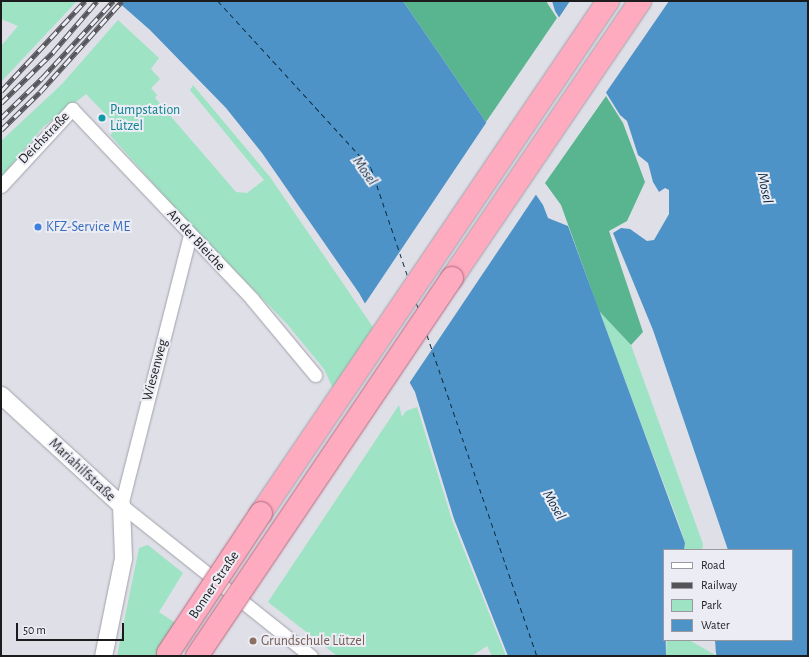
<!DOCTYPE html>
<html>
<head>
<meta charset="utf-8">
<style>
  body { margin:0 }
  #map { position:relative; width:809px; height:657px; overflow:hidden; background:#dfdfe8; font-family:"Alegreya Sans",sans-serif }
  div>[style] { position:absolute }
  [style*='--x'] { left:calc(var(--x)*1px); top:calc(var(--y)*1px); width:calc(var(--w)*1px); rotate:calc(var(--a)*1deg) }
  .green>* { inset:0; background:#9ee3c4 }
  .forest>* { inset:0; background:#59b58f }
  .water>* { inset:0; background:#4e93c7 }
  .pier>* { inset:0; background:#dfdfe8 }
  .ferry>* { height:1px; margin-top:-0.5px; transform-origin:0; background:repeating-linear-gradient(90deg,#0e2d42 0 5px,transparent 0 9px) }
  .roads { filter:drop-shadow(0 0 1px #a1a1a9) drop-shadow(0 0 1px #a1a1a9) }
  .minor>* { height:13px; margin:-6.5px; padding:0 6.5px; transform-origin:6.5px; border-radius:6.5px; background:#fff }
  .tertiary>* { height:17px; margin:-8.5px; padding:0 8.5px; transform-origin:8.5px; border-radius:8.5px; background:#fff }
  .trunk>* { height:22px; margin:-11px; padding:0 11px; transform-origin:11px; border-radius:11px; background:#feaabf }
  .rail>* { height:4.5px; margin-top:-2.25px; transform-origin:0; background:repeating-linear-gradient(90deg,#ececf5 0 9px,#545459 0 18px); box-sizing:border-box; border-block:1px solid #545459 }
  .bridges { filter:drop-shadow(0 0 1px #af6a7d) drop-shadow(0 0 1px #af6a7d) }
  .trunk-bridge>* { height:22px; margin:-11px; padding:0 11px; transform-origin:11px; border-radius:11px; background:#feaabf }
  .dots>* { width:11px; height:11px; translate:-50% -50%; box-sizing:border-box; border:2px solid #ececf5; border-radius:50% }
  span { translate:-50% -50%; white-space:nowrap; text-align:center; line-height:1.15; -webkit-text-stroke:4px #ececf5; paint-order:stroke }
  .culture-label { font-size:14px; color:#0d838f }
  .left { translate:0 -50%; text-align:left }
  .street-label { font-size:14px; color:#1c1c1f }
  .shop-label { font-size:14px; color:#366cbe }
  .education-label { font-size:14px; color:#785e54 }
  .water-label { font-size:15px; color:#0e2d42; font-style:italic }
  .frame { position:absolute; inset:0; border:2px solid #1c1c1f; pointer-events:none }
  .legend { position:absolute; left:663px; top:549px; width:130px; height:92px; box-sizing:border-box; background:#ececf5; border:1px solid #99999f; margin:0; padding:5px 7px; list-style:none; font-size:12px; color:#1c1c1f }
  .legend li { display:flex; align-items:center; gap:8px; height:20px }
  .legend b { width:20px; border:1px solid #99999f }
  .scale { position:absolute; left:16px; top:623px; width:108px; height:18px; box-sizing:border-box; border:2px solid #1c1c1f; border-top:0; padding-left:5px; font-size:12px; line-height:14px; white-space:nowrap; color:#1c1c1f; -webkit-text-stroke:3px #ececf5; paint-order:stroke }
</style>
</head>
<body>
<div id="map">
  <div class="green">
    <div style="clip-path:polygon(1px 1px,77px 1px,1px 82px,1px 46px,18px 26px,1px 19px)"></div>
    <div style="clip-path:polygon(118px 20px,159px 58px,151px 69px,160px 79px,151px 88px,157px 95px,155px 98px,236px 192px,247px 193px,264px 180px,190px 90px,193px 85px,270px 177px,377px 333px,335px 393px,324px 369px,287px 324px,182px 216px,110px 135px,118px 127px,86px 94px,43px 127px,1px 178px,1px 141px,62px 84px)"></div>
    <div style="clip-path:polygon(599px 311px,631px 345px,703px 544px,702px 550px,684px 550px,685px 543px,679px 524px)"></div>
    <div style="clip-path:polygon(399px 405px,402px 417px,406px 411px,417px 407px,452px 520px,506px 656px,492px 656px,487px 646px,472px 656px,337px 656px,268px 602px)"></div>
    <div style="clip-path:polygon(148px 545px,183px 573px,159px 612px,192px 634px,178px 656px,117px 656px,139px 548px)"></div>
    <div style="clip-path:polygon(667px 640px,689px 640px,717px 656px,666px 656px)"></div>
  </div>
  <div class="forest">
    <div style="clip-path:polygon(403px 1px,546px 1px,557px 18px,486px 122px)"></div>
    <div style="clip-path:polygon(606px 96px,623px 123px,645px 182px,627px 221px,609px 231px,643px 332px,631px 345px,599px 311px,561px 205px,545px 183px)"></div>
  </div>
  <div class="water">
    <div style="clip-path:polygon(117px 1px,403px 1px,543px 205px,548px 218px,568px 226px,685px 543px,684px 550px,664px 550px,666px 656px,508px 656px,454px 519px,415px 392px,359px 293px,262px 153px,226px 108px,150px 30px)"></div>
    <div style="clip-path:polygon(552px 1px,808px 1px,808px 656px,717px 656px,716px 654px,715px 640px,792px 640px,792px 550px,728px 550px,653px 330px,613px 233px,621px 228px,630px 229px,647px 241px,654px 240px,669px 214px,669px 190px,665px 188px,659px 192px,653px 182px,648px 163px,638px 155px,627px 121px,620px 115px,555px 11px)"></div>
  </div>
  <div class="pier">
    <div style="clip-path:polygon(570px 1px,669px 1px,605px 94px,558px 19px)"></div>
    <div style="clip-path:polygon(488px 120px,537px 193px,408px 385px,364px 305px)"></div>
  </div>
  <div class="ferry">
    <div style="--x:218;--y:1;--w:226;--a:47.5"></div>
    <div style="--x:371;--y:168;--w:115;--a:71.3"></div>
    <div style="--x:416;--y:303;--w:7;--a:63"></div>
    <div style="--x:427;--y:335;--w:339;--a:71.1"></div>
  </div>
  <div class="roads">
    <div class="minor">
      <div style="--x:1;--y:186;--w:105;--a:-47.3"></div>
      <div style="--x:72;--y:109;--w:262;--a:46.5"></div>
      <div style="--x:252;--y:299;--w:99;--a:50.3"></div>
      <div style="--x:190;--y:235;--w:279;--a:104.3"></div>
      <div style="--x:121;--y:505;--w:243;--a:38.5"></div>
    </div>
    <div class="tertiary">
      <div style="--x:1;--y:395;--w:163;--a:42.5"></div>
      <div style="--x:121;--y:505;--w:53;--a:87.8"></div>
      <div style="--x:123;--y:558;--w:100;--a:101.5"></div>
    </div>
    <div class="trunk">
      <div style="--x:452;--y:278;--w:335;--a:-55.8"></div>
      <div style="--x:261;--y:513;--w:619;--a:-55.87"></div>
    </div>
  </div>
  <div class="rail">
    <div style="--x:1;--y:91;--w:123;--a:-47"></div>
    <div style="--x:1;--y:103;--w:73;--a:-44.4"></div>
    <div style="--x:53;--y:52;--w:67;--a:-49.2"></div>
    <div style="--x:1;--y:118;--w:57;--a:-44.3"></div>
    <div style="--x:42;--y:78;--w:105;--a:-47.3"></div>
    <div style="--x:1;--y:130;--w:54;--a:-44.3"></div>
    <div style="--x:40;--y:92;--w:122;--a:-48"></div>
  </div>
  <div class="bridges">
    <div class="trunk-bridge">
      <div style="--x:168;--y:653;--w:168;--a:-56.4"></div>
      <div style="--x:197;--y:656;--w:456;--a:-56"></div>
    </div>
  </div>
  <div class="dots">
    <div style="left:102px;top:118px;background:#0f9aa8"></div>
    <div style="left:38px;top:227px;background:#3f7fe0"></div>
    <div style="left:253px;top:641px;background:#8d6e63"></div>
  </div>
  <div class="culture-label">
    <span class="left" style="left:110px;top:118px">Pumpstation<br>Lützel</span>
  </div>
  <div class="street-label">
    <span style="left:44px;top:138px;rotate:-46deg">Deichstraße</span>
    <span style="left:196px;top:240px;rotate:47deg">An der Bleiche</span>
    <span style="left:155px;top:370px;rotate:-75deg">Wiesenweg</span>
    <span style="left:82px;top:470px;rotate:43deg">Mariahilfstraße</span>
    <span style="left:214px;top:585px;rotate:-56deg">Bonner Straße</span>
  </div>
  <div class="shop-label">
    <span class="left" style="left:46px;top:227px">KFZ-Service ME</span>
  </div>
  <div class="education-label">
    <span class="left" style="left:261px;top:641px">Grundschule Lützel</span>
  </div>
  <div class="water-label">
    <span style="left:365px;top:171px;rotate:55deg">Mosel</span>
    <span style="left:765px;top:188px;rotate:79deg">Mosel</span>
    <span style="left:554px;top:505px;rotate:61deg">Mosel</span>
  </div>
  <div class="frame"></div>
  <ul class="legend">
  <li><b style="height:5px;background:#fff"></b>Road</li>
  <li><b style="height:5px;background:#545459"></b>Railway</li>
  <li><b style="height:11px;background:#9ee3c4"></b>Park</li>
  <li><b style="height:11px;background:#4e93c7"></b>Water</li>
  </ul>
  <div class="scale">50 m</div>
</div>
</body>
</html>
